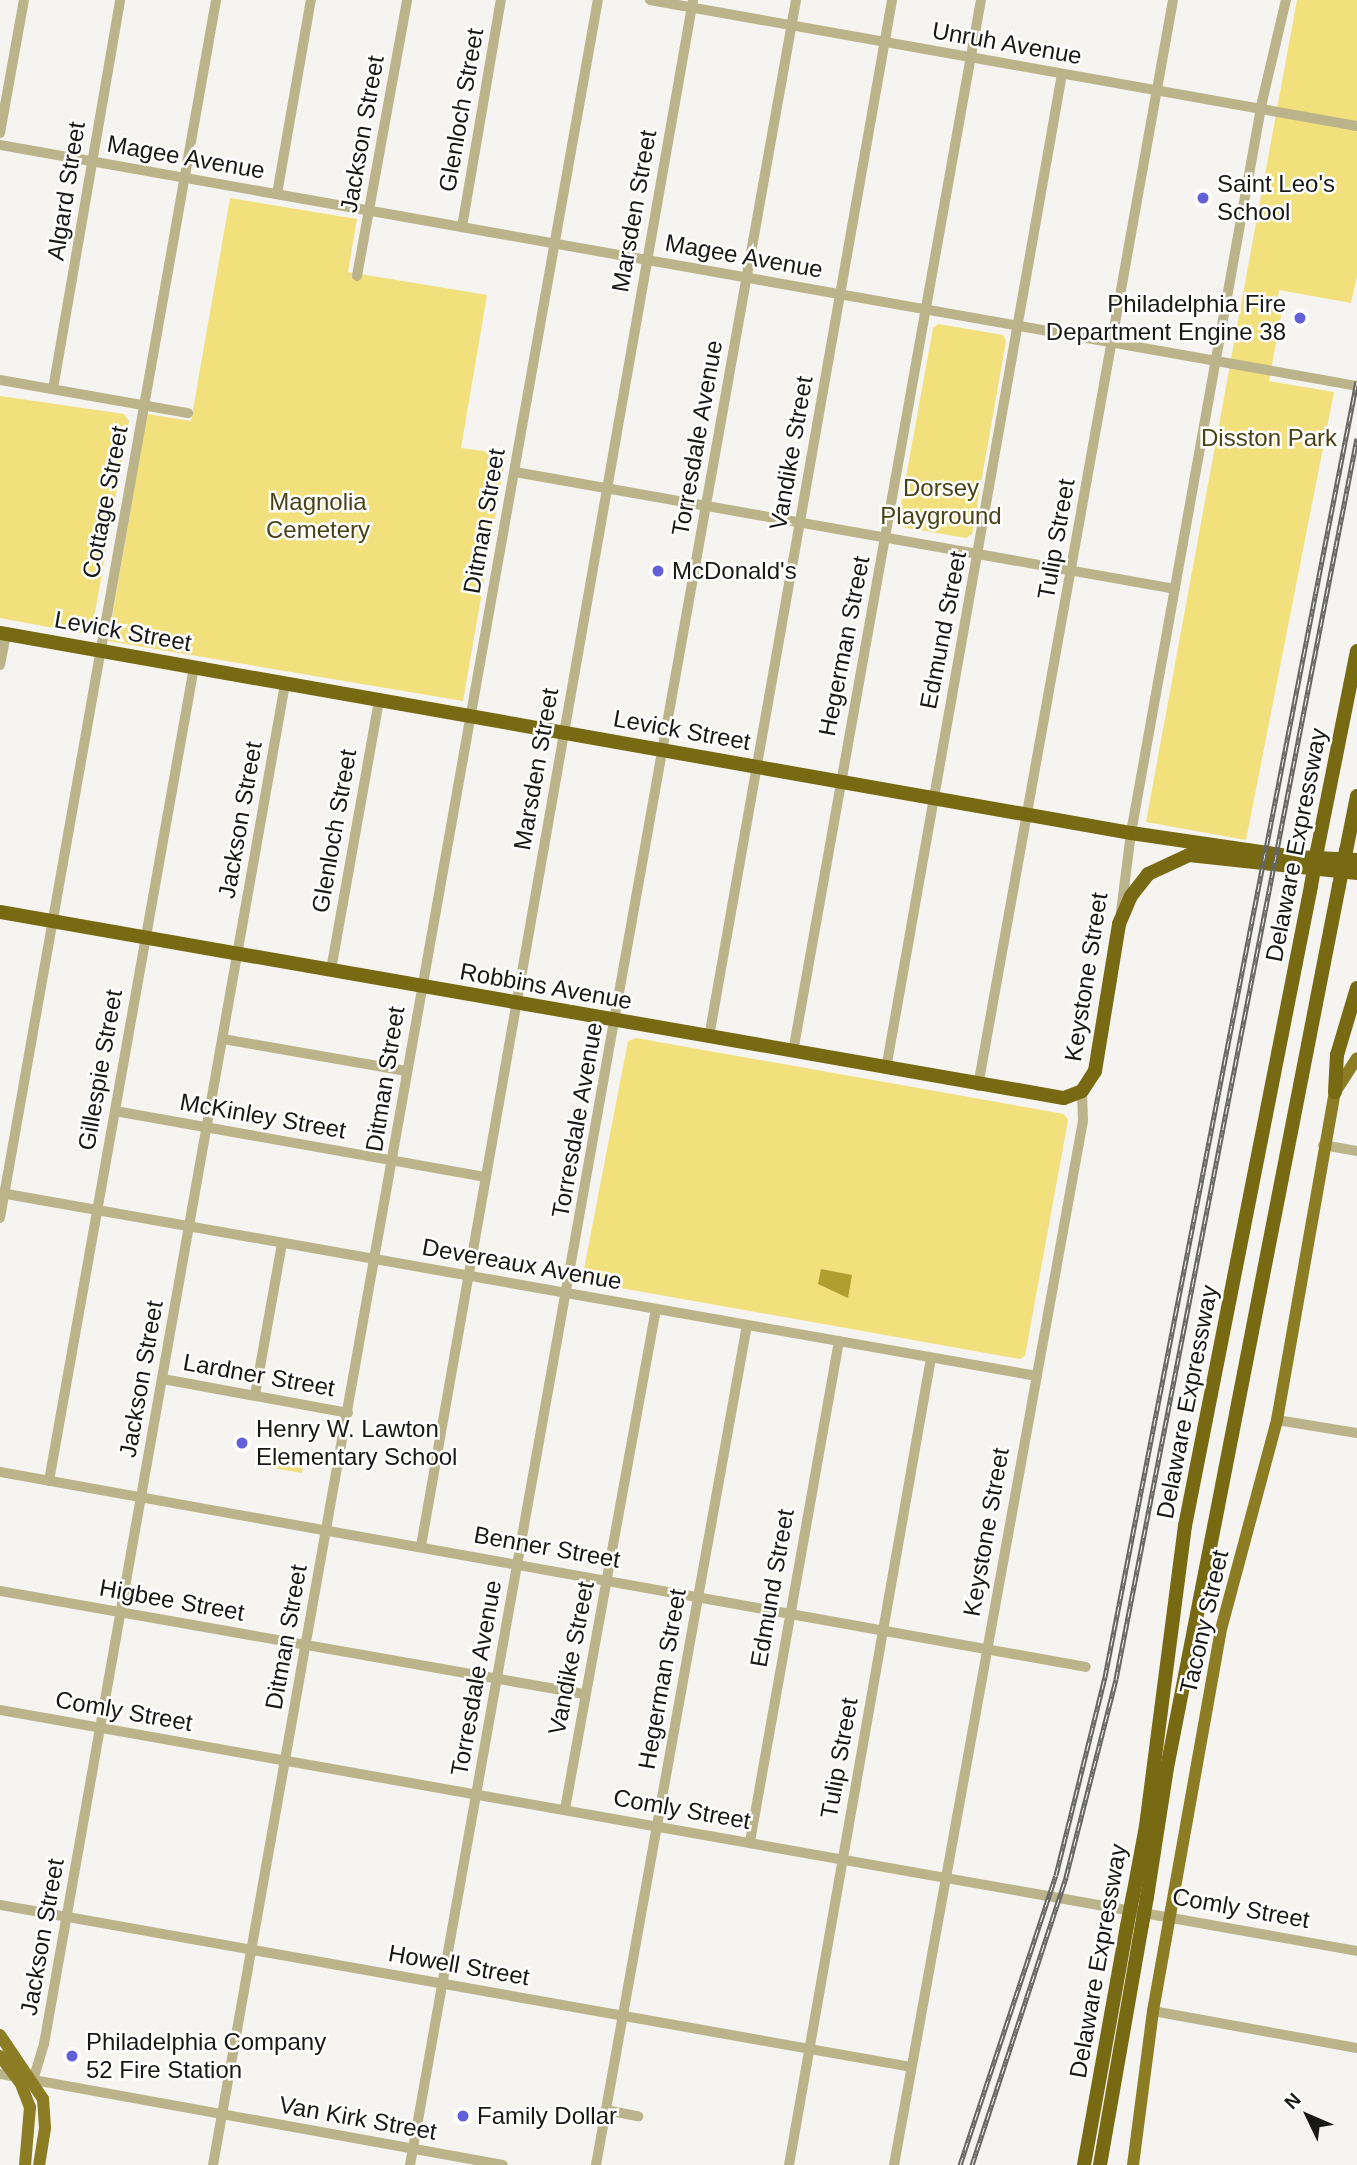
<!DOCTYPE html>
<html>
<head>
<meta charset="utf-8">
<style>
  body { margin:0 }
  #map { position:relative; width:1357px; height:2165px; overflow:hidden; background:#f5f4f0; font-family:Arial,sans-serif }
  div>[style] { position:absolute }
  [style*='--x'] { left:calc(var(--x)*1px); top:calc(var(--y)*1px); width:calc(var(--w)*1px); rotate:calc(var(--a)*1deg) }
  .green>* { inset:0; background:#f2e07c }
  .water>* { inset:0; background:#b19e31 }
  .minor>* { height:10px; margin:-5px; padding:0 5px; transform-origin:5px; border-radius:5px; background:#bbb48b }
  .major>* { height:12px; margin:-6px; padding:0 6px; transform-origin:6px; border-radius:6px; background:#8c7d24 }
  .highway>* { height:14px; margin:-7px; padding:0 7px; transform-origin:7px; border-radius:7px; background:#786913 }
  .rail>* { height:5px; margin-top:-2.5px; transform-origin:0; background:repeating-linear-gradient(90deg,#fff 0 8px,#656562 0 16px); box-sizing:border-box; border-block:2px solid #656562 }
  .highway-bridge>* { height:14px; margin:-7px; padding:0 7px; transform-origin:7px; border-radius:7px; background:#786913 }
  .dots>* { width:19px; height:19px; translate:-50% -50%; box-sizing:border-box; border:4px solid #fff; border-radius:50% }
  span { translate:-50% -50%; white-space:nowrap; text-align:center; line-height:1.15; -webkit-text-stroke:5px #fff; paint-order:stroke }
  .street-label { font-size:24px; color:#181816 }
  .poi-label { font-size:24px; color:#181816 }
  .left { translate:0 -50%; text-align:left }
  .right { translate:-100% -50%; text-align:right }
  .park-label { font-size:24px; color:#4a4216 }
  .north { position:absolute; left:1273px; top:2081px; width:70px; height:70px; -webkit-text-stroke:5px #fff; paint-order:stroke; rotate:314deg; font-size:19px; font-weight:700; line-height:28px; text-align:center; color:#181816 }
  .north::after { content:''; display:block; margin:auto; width:24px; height:32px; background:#181816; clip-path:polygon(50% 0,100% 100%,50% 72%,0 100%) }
</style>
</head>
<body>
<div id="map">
  <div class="green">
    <div style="clip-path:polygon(1297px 0,1357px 0,1357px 276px,1351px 303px,1279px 290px,1277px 304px,1283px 305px,1269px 381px,1334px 392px,1246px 840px,1146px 822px)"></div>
    <div style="clip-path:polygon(230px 198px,357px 219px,348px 272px,487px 295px,461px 448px,506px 454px,463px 701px,108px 641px,147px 414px,191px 421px)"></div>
    <div style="clip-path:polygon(938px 324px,1003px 335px,1006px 341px,972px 534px,966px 538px,902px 527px,898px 521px,933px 328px)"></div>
    <div style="clip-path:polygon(0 396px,124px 414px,129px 421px,92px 629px,86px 634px,0 618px)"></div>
    <div style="clip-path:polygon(636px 1038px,1064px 1114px,1068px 1120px,1025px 1356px,1020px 1359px,593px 1283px,583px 1274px,628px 1041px)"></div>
    <div style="clip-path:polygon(277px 1450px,297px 1453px,295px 1464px,303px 1465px,302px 1473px,273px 1468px)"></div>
  </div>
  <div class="water">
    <div style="clip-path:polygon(821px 1269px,852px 1275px,848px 1298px,818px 1284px)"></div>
  </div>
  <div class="minor">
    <div style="--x:650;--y:0;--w:718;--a:10.11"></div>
    <div style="--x:0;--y:133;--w:135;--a:-79.8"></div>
    <div style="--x:0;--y:145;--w:1378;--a:10.07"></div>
    <div style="--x:277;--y:194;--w:197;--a:-80.1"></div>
    <div style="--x:462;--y:227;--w:230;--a:-80.3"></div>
    <div style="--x:357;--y:276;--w:280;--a:-79.7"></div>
    <div style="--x:0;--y:380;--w:191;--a:10"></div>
    <div style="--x:53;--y:389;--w:395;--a:-80.2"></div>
    <div style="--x:515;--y:472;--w:670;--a:10.05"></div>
    <div style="--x:0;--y:665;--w:32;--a:-79"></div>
    <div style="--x:1121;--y:912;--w:80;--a:-82.8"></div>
    <div style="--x:1131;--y:833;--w:743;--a:-79.84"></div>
    <div style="--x:1262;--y:102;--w:105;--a:-76.8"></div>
    <div style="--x:331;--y:970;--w:274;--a:-79.9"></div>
    <div style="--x:709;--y:1037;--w:1053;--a:-79.99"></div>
    <div style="--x:223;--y:1039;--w:186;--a:9.9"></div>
    <div style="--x:793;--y:1052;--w:1069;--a:-79.87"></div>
    <div style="--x:886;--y:1069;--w:1010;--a:-79.97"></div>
    <div style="--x:978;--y:1086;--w:1103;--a:-79.82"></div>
    <div style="--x:115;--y:1111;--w:377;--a:10.1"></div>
    <div style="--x:1323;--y:1145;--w:35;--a:10"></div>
    <div style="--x:1;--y:1193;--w:1052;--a:10.02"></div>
    <div style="--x:0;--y:1218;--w:1237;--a:-79.94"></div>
    <div style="--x:163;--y:1379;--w:188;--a:10.4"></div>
    <div style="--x:255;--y:1395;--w:154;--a:-79.9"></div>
    <div style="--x:1277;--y:1420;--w:81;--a:9.2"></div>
    <div style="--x:0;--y:1472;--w:1103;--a:10.18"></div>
    <div style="--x:49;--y:1481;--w:827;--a:-79.9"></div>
    <div style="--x:421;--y:1546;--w:1570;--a:-80.02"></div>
    <div style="--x:0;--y:1591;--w:593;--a:10"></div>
    <div style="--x:0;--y:1710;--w:1378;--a:10.07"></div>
    <div style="--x:565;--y:1809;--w:508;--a:-79.69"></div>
    <div style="--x:750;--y:1842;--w:509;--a:-79.93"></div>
    <div style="--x:0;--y:1905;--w:925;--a:10.08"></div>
    <div style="--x:1153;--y:2011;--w:207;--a:10.3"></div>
    <div style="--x:0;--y:2074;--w:511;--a:10.25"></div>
    <div style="--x:33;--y:2080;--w:38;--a:-73"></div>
    <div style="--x:44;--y:2044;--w:1381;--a:-79.95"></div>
    <div style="--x:606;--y:2110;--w:33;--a:11"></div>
    <div style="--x:213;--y:2165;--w:2199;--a:-79.92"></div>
    <div style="--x:410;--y:2165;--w:2199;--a:-79.89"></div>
    <div style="--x:596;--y:2165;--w:853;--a:-79.81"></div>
    <div style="--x:789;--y:2165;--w:819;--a:-80.02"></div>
    <div style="--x:894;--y:2165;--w:1061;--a:-79.74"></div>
    <div style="--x:1083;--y:1121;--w:30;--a:-92"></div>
  </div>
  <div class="major">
    <div style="--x:0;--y:2035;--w:77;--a:56.1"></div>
    <div style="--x:43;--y:2099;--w:29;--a:86"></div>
    <div style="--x:45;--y:2128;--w:37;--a:99"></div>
    <div style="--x:0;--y:2056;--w:35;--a:53"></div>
    <div style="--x:21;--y:2084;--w:25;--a:69"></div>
    <div style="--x:30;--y:2107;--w:58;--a:94.9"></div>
    <div style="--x:1133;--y:2165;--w:155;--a:-82.6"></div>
    <div style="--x:1153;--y:2011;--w:384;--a:-79.9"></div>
    <div style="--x:1220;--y:1633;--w:220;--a:-75"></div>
    <div style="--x:1277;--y:1420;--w:333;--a:-80"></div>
    <div style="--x:1335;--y:1092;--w:40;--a:-57.1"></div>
  </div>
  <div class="highway">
    <div style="--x:0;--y:633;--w:1149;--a:10.03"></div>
    <div style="--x:1131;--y:833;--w:167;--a:8.3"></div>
    <div style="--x:1296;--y:857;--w:61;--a:2.8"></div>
    <div style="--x:1317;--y:851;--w:204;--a:-78.7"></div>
    <div style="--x:1346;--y:851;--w:56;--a:-78.7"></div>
    <div style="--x:0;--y:912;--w:1080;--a:9.92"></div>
    <div style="--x:1064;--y:1098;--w:19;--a:-21"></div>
    <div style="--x:1082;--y:1091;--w:24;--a:-57"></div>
    <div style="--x:1095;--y:1071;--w:149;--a:-80.7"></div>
    <div style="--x:1119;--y:924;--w:30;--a:-67"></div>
    <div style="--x:1131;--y:896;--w:28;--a:-52"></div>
    <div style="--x:1148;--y:874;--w:45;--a:-24.9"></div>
    <div style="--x:1189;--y:855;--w:169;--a:6.1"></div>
    <div style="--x:1335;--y:1092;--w:37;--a:-87"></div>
    <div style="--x:1337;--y:1055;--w:70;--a:-73.4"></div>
    <div style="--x:1133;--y:1896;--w:71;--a:-79.5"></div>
    <div style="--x:1146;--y:1826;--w:303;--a:-82.6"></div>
    <div style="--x:1185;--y:1526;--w:652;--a:-78.86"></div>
    <div style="--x:1147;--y:1897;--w:131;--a:-81.2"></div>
    <div style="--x:1167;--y:1768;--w:899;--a:-78.97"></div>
    <div style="--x:1084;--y:2165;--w:243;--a:-79.8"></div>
    <div style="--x:1100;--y:2165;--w:244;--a:-80.1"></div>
  </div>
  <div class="rail">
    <div style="--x:960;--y:2165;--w:305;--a:-71.7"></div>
    <div style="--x:1056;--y:1875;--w:204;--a:-76.1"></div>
    <div style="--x:1105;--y:1677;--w:1320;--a:-79"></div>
    <div style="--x:972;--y:2165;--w:303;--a:-71.9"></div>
    <div style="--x:1066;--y:1877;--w:204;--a:-75.8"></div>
    <div style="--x:1116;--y:1679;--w:1264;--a:-79.01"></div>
  </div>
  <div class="highway-bridge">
    <div style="--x:1311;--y:886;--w:36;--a:-80"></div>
    <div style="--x:1339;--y:886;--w:36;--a:-79"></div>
    <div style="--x:1142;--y:1925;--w:28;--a:-80"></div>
    <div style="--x:1127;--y:1926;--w:31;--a:-79"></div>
  </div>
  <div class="dots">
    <div style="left:1203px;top:198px;background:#6260d9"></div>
    <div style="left:1300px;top:318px;background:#6260d9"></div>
    <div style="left:658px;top:571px;background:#6260d9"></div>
    <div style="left:242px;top:1443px;background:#6260d9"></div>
    <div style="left:72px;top:2056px;background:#6260d9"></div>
    <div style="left:463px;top:2116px;background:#6260d9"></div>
  </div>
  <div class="street-label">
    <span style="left:1007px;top:43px;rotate:10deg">Unruh Avenue</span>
    <span style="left:461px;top:110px;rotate:-80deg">Glenloch Street</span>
    <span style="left:362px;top:134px;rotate:-80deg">Jackson Street</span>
    <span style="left:186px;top:157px;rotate:10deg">Magee Avenue</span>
    <span style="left:66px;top:191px;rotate:-81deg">Algard Street</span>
    <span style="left:634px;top:211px;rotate:-80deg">Marsden Street</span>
    <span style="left:744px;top:256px;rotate:10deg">Magee Avenue</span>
    <span style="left:697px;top:438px;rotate:-80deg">Torresdale Avenue</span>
    <span style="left:791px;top:453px;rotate:-80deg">Vandike Street</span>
    <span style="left:105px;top:502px;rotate:-79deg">Cottage Street</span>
    <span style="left:484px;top:521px;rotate:-80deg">Ditman Street</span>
    <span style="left:1056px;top:539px;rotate:-80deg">Tulip Street</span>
    <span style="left:943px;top:630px;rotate:-79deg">Edmund Street</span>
    <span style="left:123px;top:631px;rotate:10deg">Levick Street</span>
    <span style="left:844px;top:646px;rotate:-79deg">Hegerman Street</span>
    <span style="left:682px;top:730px;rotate:10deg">Levick Street</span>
    <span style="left:536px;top:769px;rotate:-80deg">Marsden Street</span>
    <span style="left:240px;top:820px;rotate:-80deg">Jackson Street</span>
    <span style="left:334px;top:831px;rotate:-80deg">Glenloch Street</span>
    <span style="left:1296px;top:845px;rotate:-79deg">Delaware Expressway</span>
    <span style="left:1086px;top:977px;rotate:-81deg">Keystone Street</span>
    <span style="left:546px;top:986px;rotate:10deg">Robbins Avenue</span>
    <span style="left:100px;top:1070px;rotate:-80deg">Gillespie Street</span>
    <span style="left:385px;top:1079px;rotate:-81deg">Ditman Street</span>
    <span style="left:263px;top:1116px;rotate:10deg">McKinley Street</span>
    <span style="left:577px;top:1120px;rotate:-80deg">Torresdale Avenue</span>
    <span style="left:522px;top:1264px;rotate:10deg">Devereaux Avenue</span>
    <span style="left:259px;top:1375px;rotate:10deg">Lardner Street</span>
    <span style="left:141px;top:1379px;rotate:-80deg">Jackson Street</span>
    <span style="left:1187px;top:1402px;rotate:-79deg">Delaware Expressway</span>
    <span style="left:986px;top:1532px;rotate:-80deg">Keystone Street</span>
    <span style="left:547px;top:1547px;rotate:10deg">Benner Street</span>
    <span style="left:772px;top:1588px;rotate:-80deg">Edmund Street</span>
    <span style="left:172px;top:1600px;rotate:10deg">Higbee Street</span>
    <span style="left:1204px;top:1622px;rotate:-77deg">Tacony Street</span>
    <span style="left:286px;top:1637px;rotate:-80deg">Ditman Street</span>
    <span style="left:571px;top:1658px;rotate:-79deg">Vandike Street</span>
    <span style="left:476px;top:1678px;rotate:-80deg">Torresdale Avenue</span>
    <span style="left:662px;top:1679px;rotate:-80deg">Hegerman Street</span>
    <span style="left:124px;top:1711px;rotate:10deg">Comly Street</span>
    <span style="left:839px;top:1758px;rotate:-80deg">Tulip Street</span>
    <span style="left:682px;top:1809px;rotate:10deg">Comly Street</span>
    <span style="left:1241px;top:1908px;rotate:10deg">Comly Street</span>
    <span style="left:42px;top:1937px;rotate:-80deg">Jackson Street</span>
    <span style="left:1098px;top:1961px;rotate:-80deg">Delaware Expressway</span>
    <span style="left:459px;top:1965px;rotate:10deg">Howell Street</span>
    <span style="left:358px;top:2118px;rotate:10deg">Van Kirk Street</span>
  </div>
  <div class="poi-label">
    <span class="left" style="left:1217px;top:198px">Saint Leo's<br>School</span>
    <span class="right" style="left:1286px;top:318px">Philadelphia Fire<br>Department Engine 38</span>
    <span class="left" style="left:672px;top:571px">McDonald's</span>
    <span class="left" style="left:256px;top:1443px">Henry W. Lawton<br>Elementary School</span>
    <span class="left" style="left:86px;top:2056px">Philadelphia Company<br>52 Fire Station</span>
    <span class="left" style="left:477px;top:2116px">Family Dollar</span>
  </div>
  <div class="park-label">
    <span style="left:1269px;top:438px">Disston Park</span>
    <span style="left:941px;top:502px">Dorsey<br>Playground</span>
    <span style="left:318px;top:516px">Magnolia<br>Cemetery</span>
  </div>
  <div class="north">N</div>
</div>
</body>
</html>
